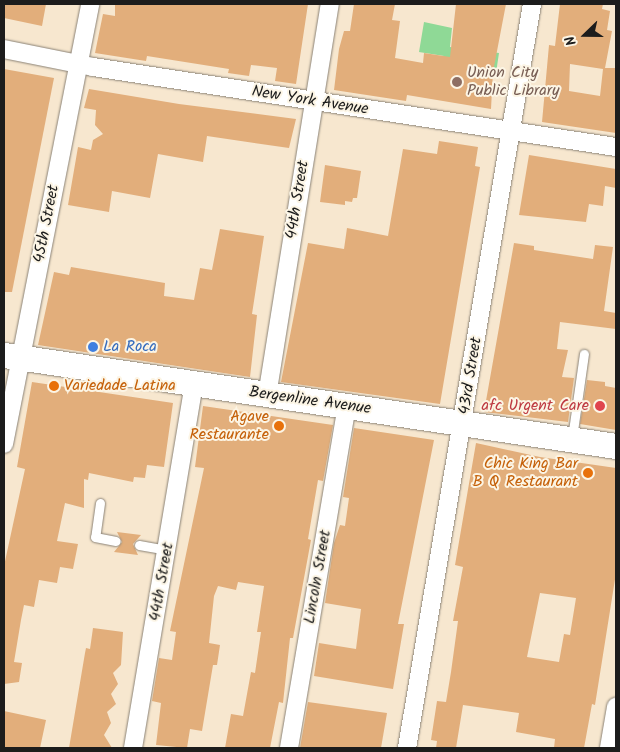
<!DOCTYPE html>
<html>
<head>
<meta charset="utf-8">
<style>
  body { margin:0 }
  #map { position:relative; width:620px; height:752px; overflow:hidden; background:#f7e7cf; font-family:Kalam,sans-serif }
  div>[style] { position:absolute }
  [style*='--x'] { left:calc(var(--x)*1px); top:calc(var(--y)*1px); width:calc(var(--w)*1px); rotate:calc(var(--a)*1deg) }
  .green>* { inset:0; background:#8fd996 }
  .building>* { inset:0; background:#e2ae7b }
  .roads { filter:drop-shadow(0 0 1px #8a8276) drop-shadow(0 0 1px #8a8276) }
  .lane>* { height:9px; margin:-4.5px; padding:0 4.5px; transform-origin:4.5px; border-radius:4.5px; background:#fff }
  .street>* { height:18px; margin:-9px; padding:0 9px; transform-origin:9px; border-radius:9px; background:#fff }
  .secondary>* { height:25px; margin:-12.5px; padding:0 12.5px; transform-origin:12.5px; border-radius:12.5px; background:#fff }
  .dots>* { width:14px; height:14px; translate:-50% -50%; box-sizing:border-box; border:2px solid #fcf5e5; border-radius:50% }
  span { translate:-50% -50%; white-space:nowrap; text-align:center; line-height:1.15; -webkit-text-stroke:4px #fcf5e5; paint-order:stroke }
  .education-label { font-size:16px; color:#785e54 }
  .left { translate:0 -50%; text-align:left }
  .street-label { font-size:16px; color:#1c1c1c }
  .shop-label { font-size:16px; color:#366cbe }
  .food-label { font-size:16px; color:#c56008 }
  .right { translate:-100% -50%; text-align:right }
  .health-label { font-size:16px; color:#be3a42 }
  .frame { position:absolute; inset:0; border:5px solid #1c1c1c; pointer-events:none }
  .north { position:absolute; left:560px; top:10px; width:50px; height:50px; -webkit-text-stroke:4px #fcf5e5; paint-order:stroke; rotate:248deg; font-size:14px; font-weight:700; line-height:20px; text-align:center; color:#1c1c1c }
  .north::after { content:''; display:block; margin:auto; width:18px; height:22px; background:#1c1c1c; clip-path:polygon(50% 0,100% 100%,50% 72%,0 100%) }
</style>
</head>
<body>
<div id="map">
  <div class="green">
    <div style="clip-path:polygon(424px 22px,452px 28px,450px 47px,499px 53px,496px 73px,443px 66px,444px 56px,419px 52px)"></div>
  </div>
  <div class="building">
    <div style="clip-path:polygon(4px 4px,46px 4px,42px 26px,4px 18px)"></div>
    <div style="clip-path:polygon(115px 4px,308px 4px,296px 84px,275px 81px,277px 68px,251px 65px,249px 76px,228px 73px,229px 69px,147px 56px,146px 61px,95px 53px,103px 14px,115px 16px)"></div>
    <div style="clip-path:polygon(354px 4px,395px 4px,392px 20px,400px 21px,395px 58px,423px 63px,424px 53px,450px 57px,456px 4px,506px 4px,493px 72px,491px 109px,407px 95px,406px 101px,334px 90px,339px 49px,344px 31px,350px 31px)"></div>
    <div style="clip-path:polygon(evenodd,560px 4px,603px 4px,602px 9px,610px 11px,607px 30px,612px 31px,605px 68px,616px 68px,616px 133px,542px 122px,549px 45px,555px 46px,560px 4px,570px 64px,603px 69px,600px 96px,569px 91px,570px 64px)"></div>
    <div style="clip-path:polygon(4px 69px,54px 78px,12px 292px,4px 292px)"></div>
    <div style="clip-path:polygon(89px 89px,179px 104px,296px 119px,289px 148px,207px 136px,203px 162px,158px 154px,150px 198px,112px 191px,109px 212px,68px 205px,78px 147px,91px 150px,93px 140px,103px 134px,95px 125px,96px 110px,84px 108px)"></div>
    <div style="clip-path:polygon(439px 141px,478px 147px,475px 166px,480px 167px,440px 404px,281px 382px,308px 243px,344px 249px,347px 228px,388px 236px,403px 149px,437px 154px)"></div>
    <div style="clip-path:polygon(529px 155px,616px 169px,616px 188px,605px 186px,603px 206px,589px 204px,586px 222px,519px 215px)"></div>
    <div style="clip-path:polygon(325px 165px,361px 171px,357px 198px,353px 198px,352px 202px,345px 201px,345px 205px,320px 202px)"></div>
    <div style="clip-path:polygon(220px 229px,264px 236px,252px 314px,257px 315px,250px 377px,38px 345px,54px 272px,69px 275px,71px 267px,165px 283px,164px 296px,194px 300px,200px 268px,212px 270px)"></div>
    <div style="clip-path:polygon(514px 243px,534px 246px,534px 250px,593px 259px,595px 245px,613px 247px,604px 311px,616px 313px,616px 329px,560px 322px,557px 349px,568px 350px,562px 377px,574px 378px,568px 422px,484px 412px)"></div>
    <div style="clip-path:polygon(587px 380px,605px 382px,605px 386px,616px 388px,616px 430px,580px 424px)"></div>
    <div style="clip-path:polygon(32px 382px,173px 403px,164px 467px,147px 465px,145px 478px,134px 477px,133px 482px,89px 473px,88px 480px,84px 479px,84px 508px,65px 503px,57px 541px,78px 544px,73px 569px,60px 567px,57px 583px,39px 580px,34px 607px,24px 605px,21px 620px,14px 662px,22px 663px,19px 682px,4px 684px,4px 566px,25px 469px,17px 467px)"></div>
    <div style="clip-path:polygon(203px 406px,333px 425px,323px 481px,318px 480px,308px 539px,311px 540px,293px 638px,290px 638px,283px 703px,279px 702px,270px 748px,225px 748px,231px 714px,243px 716px,251px 672px,255px 673px,261px 632px,257px 632px,264px 586px,238px 582px,236px 590px,218px 586px,214px 596px,209px 643px,220px 645px,217px 665px,213px 665px,202px 731px,190px 729px,187px 748px,156px 745px,161px 703px,152px 701px,159px 658px,172px 660px,176px 632px,170px 631px,204px 468px,195px 467px)"></div>
    <div style="clip-path:polygon(354px 428px,434px 440px,398px 624px,404px 624px,393px 689px,314px 676px,319px 643px,356px 649px,361px 609px,325px 603px,334px 543px,340px 525px,345px 526px,349px 498px,343px 497px)"></div>
    <div style="clip-path:polygon(evenodd,476px 443px,540px 457px,616px 468px,616px 573px,595px 705px,592px 704px,584px 748px,554px 748px,555px 739px,516px 732px,519px 713px,463px 705px,456px 748px,436px 748px,437px 741px,431px 740px,437px 701px,446px 702px,451px 672px,458px 621px,453px 621px,463px 567px,455px 565px,476px 443px,540px 593px,576px 598px,570px 635px,564px 634px,559px 662px,527px 657px,540px 593px)"></div>
    <div style="clip-path:polygon(117px 532px,141px 535px,133px 544px,138px 555px,114px 552px,122px 542px)"></div>
    <div style="clip-path:polygon(93px 628px,123px 632px,121px 665px,113px 673px,118px 684px,111px 694px,116px 704px,107px 712px,111px 723px,104px 735px,112px 748px,69px 748px,85px 653px,86px 648px,90px 649px)"></div>
    <div style="clip-path:polygon(308px 702px,387px 713px,381px 748px,300px 748px)"></div>
    <div style="clip-path:polygon(4px 711px,46px 720px,40px 748px,4px 748px)"></div>
  </div>
  <div class="roads">
    <div class="lane">
      <div style="--x:572;--y:438;--w:85;--a:-81.9"></div>
      <div style="--x:100;--y:503;--w:34;--a:98"></div>
      <div style="--x:95;--y:537;--w:21;--a:11"></div>
      <div style="--x:139;--y:545;--w:28;--a:10"></div>
    </div>
    <div class="street">
      <div style="--x:4;--y:49;--w:91;--a:11.4"></div>
      <div style="--x:93;--y:67;--w:529;--a:8.7"></div>
      <div style="--x:267;--y:396;--w:397;--a:-80.9"></div>
      <div style="--x:4;--y:444;--w:448;--a:-78.9"></div>
      <div style="--x:133;--y:748;--w:368;--a:-80.5"></div>
      <div style="--x:289;--y:748;--w:347;--a:-80.4"></div>
      <div style="--x:407;--y:748;--w:754;--a:-80.46"></div>
      <div style="--x:609;--y:748;--w:42;--a:-80.3"></div>
    </div>
    <div class="secondary">
      <div style="--x:4;--y:355;--w:619;--a:8.46"></div>
    </div>
  </div>
  <div class="dots">
    <div style="left:457px;top:82px;background:#8d6e63"></div>
    <div style="left:93px;top:347px;background:#3f7fe0"></div>
    <div style="left:54px;top:386px;background:#e8710a"></div>
    <div style="left:600px;top:406px;background:#e0444e"></div>
    <div style="left:279px;top:426px;background:#e8710a"></div>
    <div style="left:588px;top:473px;background:#e8710a"></div>
  </div>
  <div class="education-label">
    <span class="left" style="left:467px;top:82px">Union City<br>Public Library</span>
  </div>
  <div class="street-label">
    <span style="left:310px;top:101px;rotate:9deg">New York Avenue</span>
    <span style="left:298px;top:200px;rotate:-81deg">44th Street</span>
    <span style="left:47px;top:224px;rotate:-79deg">45th Street</span>
    <span style="left:471px;top:376px;rotate:-81deg">43rd Street</span>
    <span style="left:310px;top:401px;rotate:8deg">Bergenline Avenue</span>
    <span style="left:318px;top:577px;rotate:-80deg">Lincoln Street</span>
    <span style="left:162px;top:582px;rotate:-80deg">44th Street</span>
  </div>
  <div class="shop-label">
    <span class="left" style="left:103px;top:347px">La Roca</span>
  </div>
  <div class="food-label">
    <span class="left" style="left:64px;top:386px">Variedade Latina</span>
    <span class="right" style="left:269px;top:426px">Agave<br>Restaurante</span>
    <span class="right" style="left:578px;top:473px">Chic King Bar<br>B Q Restaurant</span>
  </div>
  <div class="health-label">
    <span class="right" style="left:589px;top:406px">afc Urgent Care</span>
  </div>
  <div class="frame"></div>
  <div class="north">N</div>
</div>
</body>
</html>
